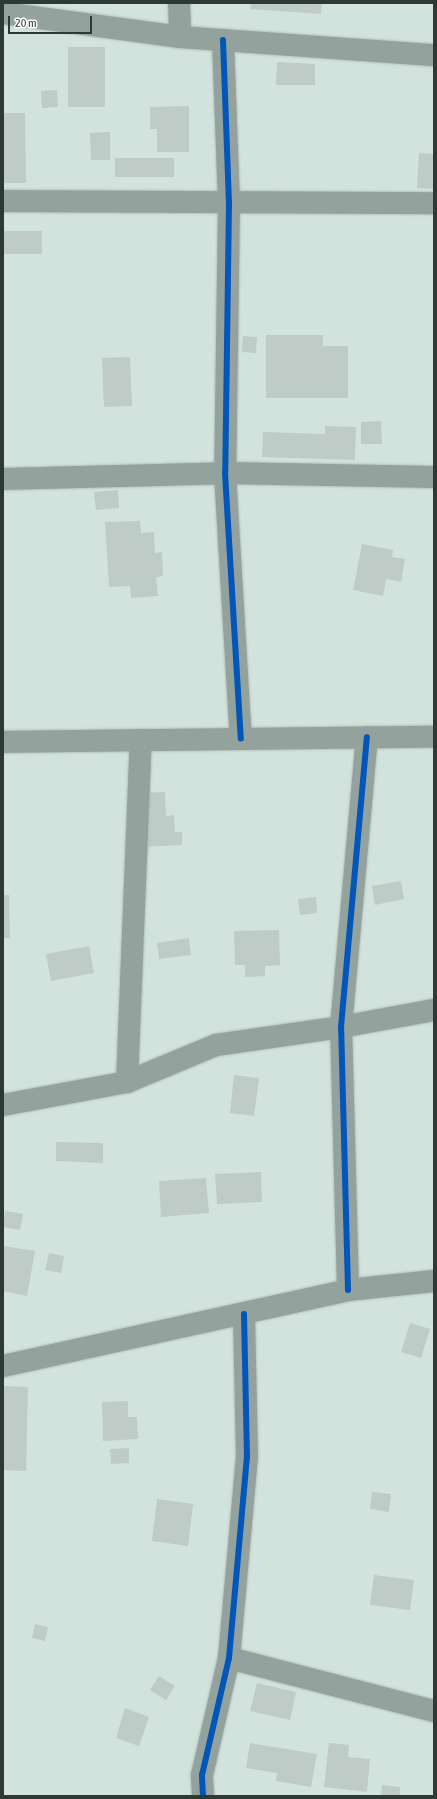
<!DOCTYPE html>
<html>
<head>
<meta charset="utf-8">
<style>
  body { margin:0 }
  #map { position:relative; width:437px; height:1799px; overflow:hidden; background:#d2e3dd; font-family:"Asap Condensed",sans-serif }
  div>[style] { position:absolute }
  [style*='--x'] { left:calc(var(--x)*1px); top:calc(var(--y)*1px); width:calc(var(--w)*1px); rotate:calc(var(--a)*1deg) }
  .building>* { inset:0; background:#becbc7 }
  .roads { filter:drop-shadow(0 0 1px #b3bfbb) drop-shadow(0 0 1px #b3bfbb) }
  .street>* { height:22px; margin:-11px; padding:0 11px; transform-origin:11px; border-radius:11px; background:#93a29d }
  .cycleway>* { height:6px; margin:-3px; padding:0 3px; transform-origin:3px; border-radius:3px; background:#0057b8 }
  span { translate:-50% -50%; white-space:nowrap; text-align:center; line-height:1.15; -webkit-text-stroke:3px #fff; paint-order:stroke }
  .frame { position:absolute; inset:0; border:4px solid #2e3935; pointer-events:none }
  .scale { position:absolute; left:8px; top:16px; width:84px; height:18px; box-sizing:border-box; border:2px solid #2e3935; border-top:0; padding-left:5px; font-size:12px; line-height:14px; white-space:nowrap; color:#2e3935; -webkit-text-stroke:3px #fff; paint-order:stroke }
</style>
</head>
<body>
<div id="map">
  <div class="building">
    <div style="clip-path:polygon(251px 3px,322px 3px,321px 14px,250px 9px)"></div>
    <div style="clip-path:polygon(68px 47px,105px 47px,105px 107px,68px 107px)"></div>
    <div style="clip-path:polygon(277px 62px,315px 64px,315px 85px,276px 85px)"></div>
    <div style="clip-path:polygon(57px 90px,58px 107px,42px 108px,41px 91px)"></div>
    <div style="clip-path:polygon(189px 106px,189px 152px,157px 152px,157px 129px,150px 129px,150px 107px)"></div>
    <div style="clip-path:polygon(3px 113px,25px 113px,26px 183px,3px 183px)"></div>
    <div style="clip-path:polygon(110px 132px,110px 160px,91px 160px,90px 133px)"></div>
    <div style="clip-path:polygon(419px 153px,434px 154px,434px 189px,417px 188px)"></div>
    <div style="clip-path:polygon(115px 158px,174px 158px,174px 177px,115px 177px)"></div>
    <div style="clip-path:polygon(3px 231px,42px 231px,42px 254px,3px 254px)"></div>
    <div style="clip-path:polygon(266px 335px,323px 335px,323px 346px,348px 346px,348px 398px,266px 398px)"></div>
    <div style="clip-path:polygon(243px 336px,257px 337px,256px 353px,242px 352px)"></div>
    <div style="clip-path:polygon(130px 357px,132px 406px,104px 407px,102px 358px)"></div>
    <div style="clip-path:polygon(381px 421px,382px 444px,361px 444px,361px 422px)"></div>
    <div style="clip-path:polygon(325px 426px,356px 427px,355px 460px,262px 457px,263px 432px,325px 434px)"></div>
    <div style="clip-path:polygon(118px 490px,119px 508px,96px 510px,94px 492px)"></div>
    <div style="clip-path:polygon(140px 521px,141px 533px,154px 532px,155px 553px,162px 552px,163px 576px,156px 577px,158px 596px,131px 598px,130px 586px,109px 587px,105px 522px)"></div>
    <div style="clip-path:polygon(362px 544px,393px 550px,392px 557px,405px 559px,401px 582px,386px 579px,383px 596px,353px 590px)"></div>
    <div style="clip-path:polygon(165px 792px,166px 816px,174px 815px,175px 832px,182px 832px,182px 845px,142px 847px,139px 793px)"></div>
    <div style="clip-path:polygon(401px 881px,404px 899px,375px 905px,372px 886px)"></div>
    <div style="clip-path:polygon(3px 895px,9px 895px,10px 938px,3px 938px)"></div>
    <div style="clip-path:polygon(316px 897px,317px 913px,300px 915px,298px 899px)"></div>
    <div style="clip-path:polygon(279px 930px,280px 965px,265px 966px,265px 976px,245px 977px,245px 965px,235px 965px,234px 931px)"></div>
    <div style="clip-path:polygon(189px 938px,191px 955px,159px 959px,157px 943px)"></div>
    <div style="clip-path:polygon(89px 946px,94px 973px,51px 981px,46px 954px)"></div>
    <div style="clip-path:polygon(234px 1075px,259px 1078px,254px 1116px,230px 1113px)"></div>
    <div style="clip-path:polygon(56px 1142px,103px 1143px,103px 1163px,56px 1161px)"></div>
    <div style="clip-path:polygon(261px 1172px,262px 1202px,217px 1204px,215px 1174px)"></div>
    <div style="clip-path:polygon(206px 1178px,209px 1213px,161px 1217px,159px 1181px)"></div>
    <div style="clip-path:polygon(5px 1211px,23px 1214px,20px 1230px,3px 1227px)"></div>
    <div style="clip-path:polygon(3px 1246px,35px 1251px,27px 1296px,3px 1291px)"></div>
    <div style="clip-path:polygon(49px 1253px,64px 1256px,61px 1273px,45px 1270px)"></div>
    <div style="clip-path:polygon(410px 1323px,430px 1329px,421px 1358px,401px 1352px)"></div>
    <div style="clip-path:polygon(3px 1386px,28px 1387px,26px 1471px,3px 1470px)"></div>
    <div style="clip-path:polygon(128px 1401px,128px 1417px,137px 1417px,138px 1439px,103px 1441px,102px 1402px)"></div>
    <div style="clip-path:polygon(129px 1448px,129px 1463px,111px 1464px,110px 1449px)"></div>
    <div style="clip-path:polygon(372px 1492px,391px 1494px,389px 1512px,370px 1509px)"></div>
    <div style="clip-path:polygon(157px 1499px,193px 1504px,188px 1546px,152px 1541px)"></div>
    <div style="clip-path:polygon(374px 1575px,414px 1580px,410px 1610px,370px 1605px)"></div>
    <div style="clip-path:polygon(35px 1624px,48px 1627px,45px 1641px,32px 1638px)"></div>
    <div style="clip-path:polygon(159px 1676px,175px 1686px,166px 1700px,150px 1690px)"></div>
    <div style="clip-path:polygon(257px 1683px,296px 1692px,290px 1720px,250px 1711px)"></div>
    <div style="clip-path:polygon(125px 1708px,149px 1717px,139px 1746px,116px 1738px)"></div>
    <div style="clip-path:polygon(250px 1743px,317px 1754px,311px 1787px,276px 1781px,277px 1773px,246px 1768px)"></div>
    <div style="clip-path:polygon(329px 1743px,349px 1745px,348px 1757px,370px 1759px,367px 1792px,324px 1787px)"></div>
    <div style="clip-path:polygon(382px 1785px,400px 1787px,400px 1796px,381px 1796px)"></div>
  </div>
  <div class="roads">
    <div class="street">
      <div style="--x:179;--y:3;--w:34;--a:88"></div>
      <div style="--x:3;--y:13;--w:179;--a:7.7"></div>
      <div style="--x:180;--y:37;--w:255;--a:4.1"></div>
      <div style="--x:223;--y:40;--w:162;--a:87.9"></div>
      <div style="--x:229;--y:202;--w:271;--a:90.8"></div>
      <div style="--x:225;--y:473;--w:266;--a:86.6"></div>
      <div style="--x:3;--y:201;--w:431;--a:0.3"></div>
      <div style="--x:3;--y:479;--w:222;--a:-1.5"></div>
      <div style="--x:225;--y:473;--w:209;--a:1.1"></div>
      <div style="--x:3;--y:742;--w:431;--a:-0.7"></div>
      <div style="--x:127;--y:1082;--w:342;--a:-87.7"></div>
      <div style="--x:3;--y:1105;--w:126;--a:-10.5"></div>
      <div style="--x:127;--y:1082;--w:96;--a:-22.6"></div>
      <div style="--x:216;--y:1045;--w:126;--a:-8.2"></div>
      <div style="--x:341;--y:1027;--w:95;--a:-10.4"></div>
      <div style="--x:348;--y:1290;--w:263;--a:-91.5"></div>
      <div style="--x:341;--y:1027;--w:291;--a:-84.9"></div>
      <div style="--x:3;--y:1366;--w:353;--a:-12.4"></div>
      <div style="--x:348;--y:1290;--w:86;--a:-6"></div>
      <div style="--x:229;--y:1658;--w:212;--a:14.5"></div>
      <div style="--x:203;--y:1796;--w:21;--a:-93"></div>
      <div style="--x:202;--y:1775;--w:120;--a:-77"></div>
      <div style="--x:229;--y:1658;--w:202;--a:-84.9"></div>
      <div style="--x:247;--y:1457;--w:143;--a:-91.2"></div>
    </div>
  </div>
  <div class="cycleway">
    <div style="--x:223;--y:40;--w:162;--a:87.9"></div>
    <div style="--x:229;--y:202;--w:271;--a:90.8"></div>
    <div style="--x:225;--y:473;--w:266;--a:86.6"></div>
    <div style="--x:348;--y:1290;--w:263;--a:-91.5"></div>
    <div style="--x:341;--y:1027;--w:291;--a:-84.9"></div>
    <div style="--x:203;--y:1796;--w:21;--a:-93"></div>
    <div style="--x:202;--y:1775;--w:120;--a:-77"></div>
    <div style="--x:229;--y:1658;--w:202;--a:-84.9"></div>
    <div style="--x:247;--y:1457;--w:143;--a:-91.2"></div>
  </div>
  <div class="frame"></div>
  <div class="scale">20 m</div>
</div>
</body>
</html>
